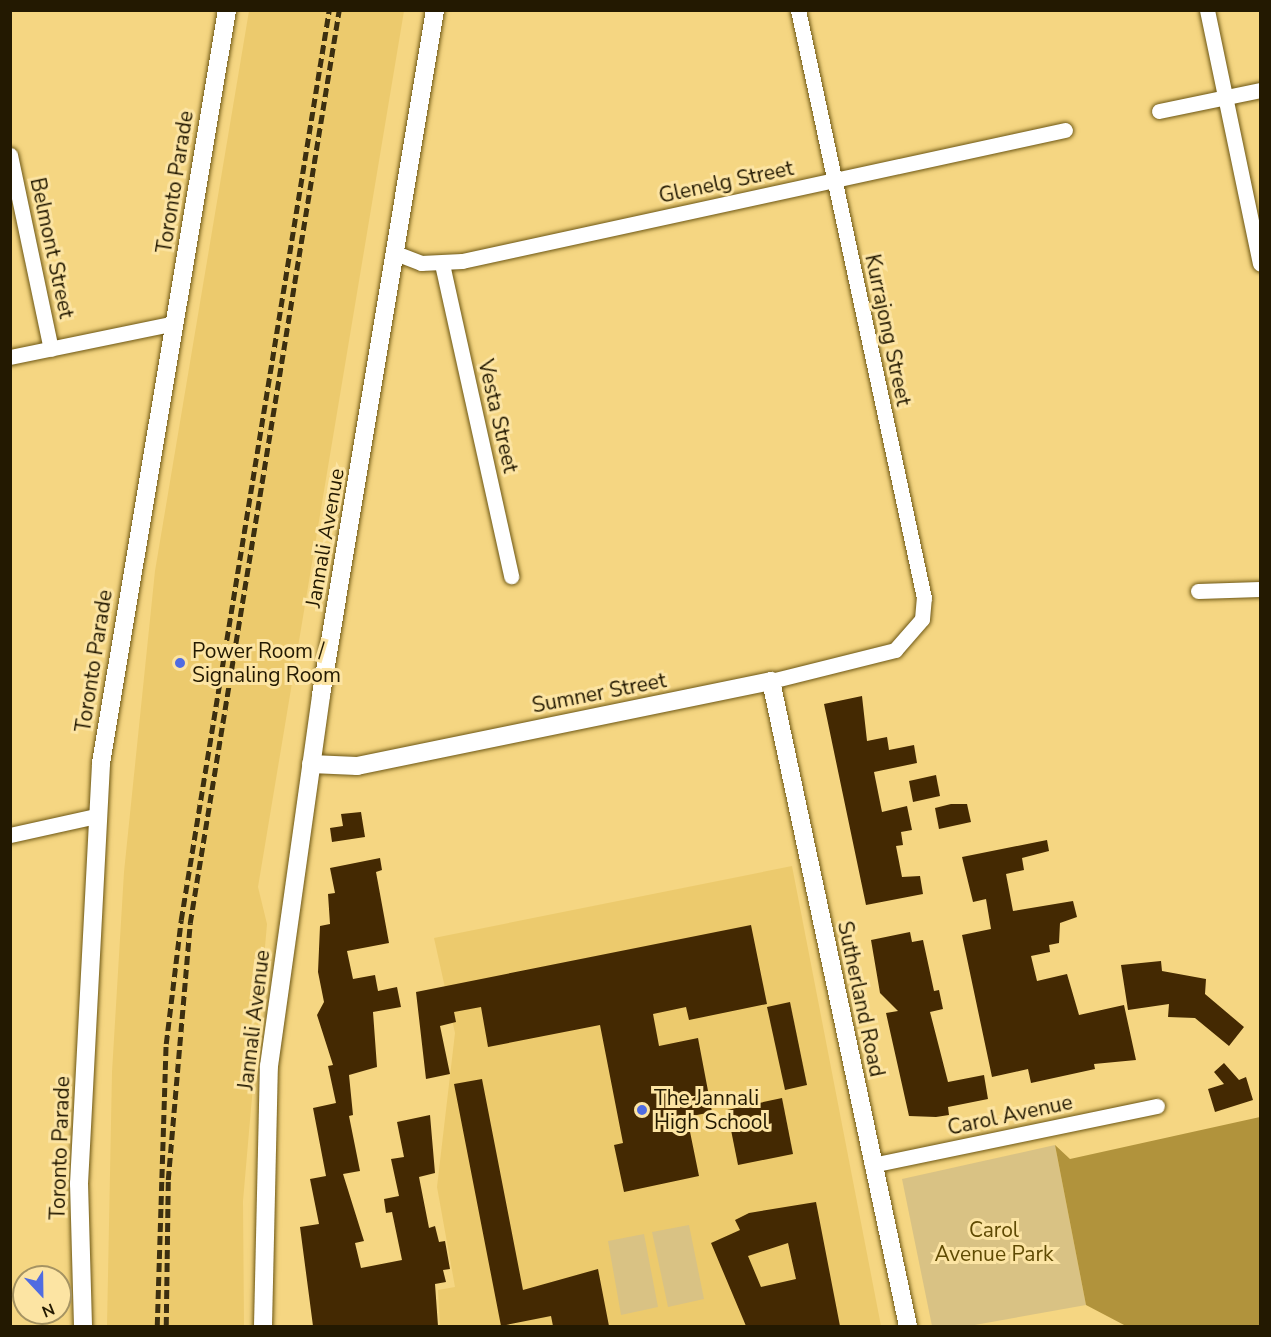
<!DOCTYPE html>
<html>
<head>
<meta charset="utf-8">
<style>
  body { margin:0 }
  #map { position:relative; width:1271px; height:1337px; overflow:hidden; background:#f5d682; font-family:"Nunito Sans",sans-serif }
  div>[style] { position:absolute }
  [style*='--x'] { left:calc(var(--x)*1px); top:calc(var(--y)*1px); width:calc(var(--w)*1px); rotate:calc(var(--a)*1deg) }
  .built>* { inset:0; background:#ecca6d }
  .green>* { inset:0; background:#d9c284 }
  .forest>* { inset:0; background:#b1933c }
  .building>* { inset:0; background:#442902 }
  .roads { filter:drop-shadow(0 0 2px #6d5714) drop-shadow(0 0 2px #6d5714) }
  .minor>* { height:15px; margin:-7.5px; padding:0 7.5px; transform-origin:7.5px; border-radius:7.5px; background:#fff }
  .tertiary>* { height:18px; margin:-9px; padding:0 9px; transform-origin:9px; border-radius:9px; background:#fff }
  .rail>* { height:4.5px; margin-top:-2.25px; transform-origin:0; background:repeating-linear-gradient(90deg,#3c2f10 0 9px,transparent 0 13.5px) }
  .dots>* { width:16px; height:16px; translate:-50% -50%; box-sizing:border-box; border:3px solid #fce4a3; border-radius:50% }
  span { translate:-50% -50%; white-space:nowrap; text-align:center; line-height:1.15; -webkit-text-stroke:6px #fce4a3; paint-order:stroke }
  .street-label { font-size:21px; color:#231901 }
  .poi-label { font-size:21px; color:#231901 }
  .left { translate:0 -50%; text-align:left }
  .park-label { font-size:21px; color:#5f4a03 }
  .frame { position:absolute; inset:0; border:12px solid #231901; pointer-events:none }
  .north { position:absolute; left:12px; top:1265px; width:60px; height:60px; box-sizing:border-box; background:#fce4a3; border:2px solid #a59362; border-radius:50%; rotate:158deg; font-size:16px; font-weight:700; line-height:24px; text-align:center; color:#231901 }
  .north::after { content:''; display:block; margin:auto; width:21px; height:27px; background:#506ce1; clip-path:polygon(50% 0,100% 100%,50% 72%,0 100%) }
</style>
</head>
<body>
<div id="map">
  <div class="built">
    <div style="clip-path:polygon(249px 11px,404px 11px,258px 887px,267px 924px,243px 1201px,244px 1326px,107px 1326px,112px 1072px,124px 872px,155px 571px)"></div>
    <div style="clip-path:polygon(792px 866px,881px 1326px,440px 1326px,438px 1290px,455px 1287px,437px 1187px,455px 1033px,434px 938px)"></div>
  </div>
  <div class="green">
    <div style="clip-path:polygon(1055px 1145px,1086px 1305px,969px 1326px,932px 1326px,902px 1179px)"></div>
    <div style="clip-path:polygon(689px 1225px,704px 1299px,668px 1307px,652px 1232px)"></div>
    <div style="clip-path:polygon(644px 1234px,658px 1307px,621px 1315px,608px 1241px)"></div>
  </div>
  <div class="forest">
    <div style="clip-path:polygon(1260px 1117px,1260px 1326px,1126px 1326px,1086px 1305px,1055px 1145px,1070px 1159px)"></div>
  </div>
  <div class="building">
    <div style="clip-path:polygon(862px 696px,867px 741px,887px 737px,889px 750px,914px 745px,917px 763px,874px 772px,882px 812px,907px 806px,912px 830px,901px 832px,903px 845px,896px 846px,902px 877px,920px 876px,923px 894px,866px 905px,824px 704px)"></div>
    <div style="clip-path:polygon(936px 775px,940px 796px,913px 802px,909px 781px)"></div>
    <div style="clip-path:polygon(951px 804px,967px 804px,971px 822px,939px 829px,935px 808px)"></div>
    <div style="clip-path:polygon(361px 812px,365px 837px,332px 842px,330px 828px,343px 826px,341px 814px)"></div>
    <div style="clip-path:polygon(1047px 840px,1049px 851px,1022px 858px,1024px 870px,1006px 874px,1013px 911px,1073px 901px,1077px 917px,1060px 923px,1059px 943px,1049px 945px,1050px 952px,1031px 956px,1037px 981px,1067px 974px,1079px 1015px,1124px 1005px,1136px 1060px,1094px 1064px,1095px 1069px,1031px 1083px,1028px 1069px,992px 1077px,962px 935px,991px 929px,986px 899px,973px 902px,962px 857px)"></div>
    <div style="clip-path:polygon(380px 858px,382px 870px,376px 872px,389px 943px,347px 951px,353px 979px,375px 975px,378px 991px,397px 987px,401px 1007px,373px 1012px,377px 1067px,349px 1075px,353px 1115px,349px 1116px,360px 1171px,343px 1174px,364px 1241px,355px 1243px,361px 1268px,402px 1260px,392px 1212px,386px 1213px,384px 1199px,399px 1196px,391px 1159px,404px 1157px,397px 1122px,430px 1115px,435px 1173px,419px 1177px,429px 1228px,435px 1226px,439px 1242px,445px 1241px,450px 1269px,443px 1270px,446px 1282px,435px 1284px,438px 1326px,313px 1326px,300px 1227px,319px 1224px,310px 1179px,326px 1176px,313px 1108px,336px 1103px,328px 1066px,333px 1065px,317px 1015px,324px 1002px,318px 972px,320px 926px,330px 924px,328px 894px,335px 893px,330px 868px)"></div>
    <div style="clip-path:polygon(751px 925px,767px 1004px,689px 1020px,686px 1007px,653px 1014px,659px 1046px,698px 1038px,712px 1112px,687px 1117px,699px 1176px,624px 1192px,614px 1145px,623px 1143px,600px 1025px,488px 1047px,481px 1007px,454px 1012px,456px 1022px,440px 1026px,450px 1074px,426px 1079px,416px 992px)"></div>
    <div style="clip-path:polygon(910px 932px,912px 942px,923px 940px,934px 991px,939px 990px,943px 1009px,930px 1012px,948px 1082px,984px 1075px,988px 1099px,948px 1107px,949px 1115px,936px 1117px,909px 1116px,886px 1013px,898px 1011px,880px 993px,871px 940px)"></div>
    <div style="clip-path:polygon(1161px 961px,1162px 971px,1206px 979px,1205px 994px,1244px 1027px,1229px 1046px,1195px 1018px,1168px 1017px,1169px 1004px,1128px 1010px,1121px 965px)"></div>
    <div style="clip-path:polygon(790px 1002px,807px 1085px,785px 1090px,767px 1007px)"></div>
    <div style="clip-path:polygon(1224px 1063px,1239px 1080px,1246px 1077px,1253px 1100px,1215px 1112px,1208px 1089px,1224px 1084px,1214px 1072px)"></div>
    <div style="clip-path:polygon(482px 1079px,523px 1290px,598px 1269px,609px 1326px,553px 1326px,551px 1316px,501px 1326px,454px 1084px)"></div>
    <div style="clip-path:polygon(782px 1098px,793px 1154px,738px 1165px,727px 1110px)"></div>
    <div style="clip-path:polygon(evenodd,816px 1202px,840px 1326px,746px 1326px,711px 1243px,740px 1230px,735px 1220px,749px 1213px,816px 1202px,788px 1243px,796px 1279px,761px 1287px,748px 1256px,788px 1243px)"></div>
  </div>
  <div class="roads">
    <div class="minor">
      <div style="--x:1207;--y:10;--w:259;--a:78.2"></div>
      <div style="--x:1159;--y:111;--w:103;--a:-11.7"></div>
      <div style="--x:10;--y:155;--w:198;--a:78.1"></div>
      <div style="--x:398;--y:254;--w:25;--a:21"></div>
      <div style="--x:421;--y:263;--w:41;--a:-2.8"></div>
      <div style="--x:462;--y:261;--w:617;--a:-12.26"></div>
      <div style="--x:442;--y:264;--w:320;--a:77.5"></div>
      <div style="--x:10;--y:357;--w:168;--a:-11.6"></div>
      <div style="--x:1198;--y:591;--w:62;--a:-1.8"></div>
      <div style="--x:771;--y:681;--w:128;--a:-14"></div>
      <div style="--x:895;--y:650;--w:41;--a:-48.9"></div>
      <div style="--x:922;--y:619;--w:21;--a:-85"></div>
      <div style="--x:924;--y:598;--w:601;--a:-102.09"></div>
      <div style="--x:10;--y:835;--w:88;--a:-12.5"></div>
      <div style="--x:872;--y:1165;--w:291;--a:-11.7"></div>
    </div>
    <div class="tertiary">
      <div style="--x:311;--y:764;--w:46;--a:2.5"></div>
      <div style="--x:357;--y:766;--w:423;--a:-11.6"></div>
      <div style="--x:771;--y:681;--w:659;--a:78.01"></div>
      <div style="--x:83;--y:1326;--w:142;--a:-91.6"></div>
      <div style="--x:79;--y:1184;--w:422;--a:-87"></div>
      <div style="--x:101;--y:763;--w:763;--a:-80.5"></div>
      <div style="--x:263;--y:1326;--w:260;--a:-88.7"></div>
      <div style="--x:269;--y:1066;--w:375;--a:-82"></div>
      <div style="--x:321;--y:695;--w:694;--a:-80.55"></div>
    </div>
  </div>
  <div class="rail">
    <div style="--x:157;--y:1326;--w:282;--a:-88.2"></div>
    <div style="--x:166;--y:1044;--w:125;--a:-83.1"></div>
    <div style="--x:181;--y:920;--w:922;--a:-80.76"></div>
    <div style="--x:166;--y:1326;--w:146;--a:-89.2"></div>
    <div style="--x:168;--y:1180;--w:258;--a:-85.1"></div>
    <div style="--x:190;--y:923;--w:925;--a:-80.73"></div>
  </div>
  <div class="dots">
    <div style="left:180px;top:663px;background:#506ce1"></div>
    <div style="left:642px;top:1110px;background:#506ce1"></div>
  </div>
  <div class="street-label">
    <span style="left:175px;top:182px;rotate:-81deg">Toronto Parade</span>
    <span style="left:726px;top:182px;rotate:-12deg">Glenelg Street</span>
    <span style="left:52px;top:248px;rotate:78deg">Belmont Street</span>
    <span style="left:888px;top:330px;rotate:78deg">Kurrajong Street</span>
    <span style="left:498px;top:416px;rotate:77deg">Vesta Street</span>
    <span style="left:325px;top:538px;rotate:-80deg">Jannali Avenue</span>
    <span style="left:94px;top:661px;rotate:-81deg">Toronto Parade</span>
    <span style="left:599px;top:693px;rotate:-11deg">Sumner Street</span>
    <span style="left:861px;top:999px;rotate:78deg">Sutherland Road</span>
    <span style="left:254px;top:1020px;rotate:-83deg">Jannali Avenue</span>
    <span style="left:1010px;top:1115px;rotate:-12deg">Carol Avenue</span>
    <span style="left:60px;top:1148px;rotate:-88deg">Toronto Parade</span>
  </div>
  <div class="poi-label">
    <span class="left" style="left:192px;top:663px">Power Room /<br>Signaling Room</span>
    <span class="left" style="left:654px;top:1110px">The Jannali<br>High School</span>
  </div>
  <div class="park-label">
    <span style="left:994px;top:1242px">Carol<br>Avenue Park</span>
  </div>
  <div class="frame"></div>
  <div class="north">N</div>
</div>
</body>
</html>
